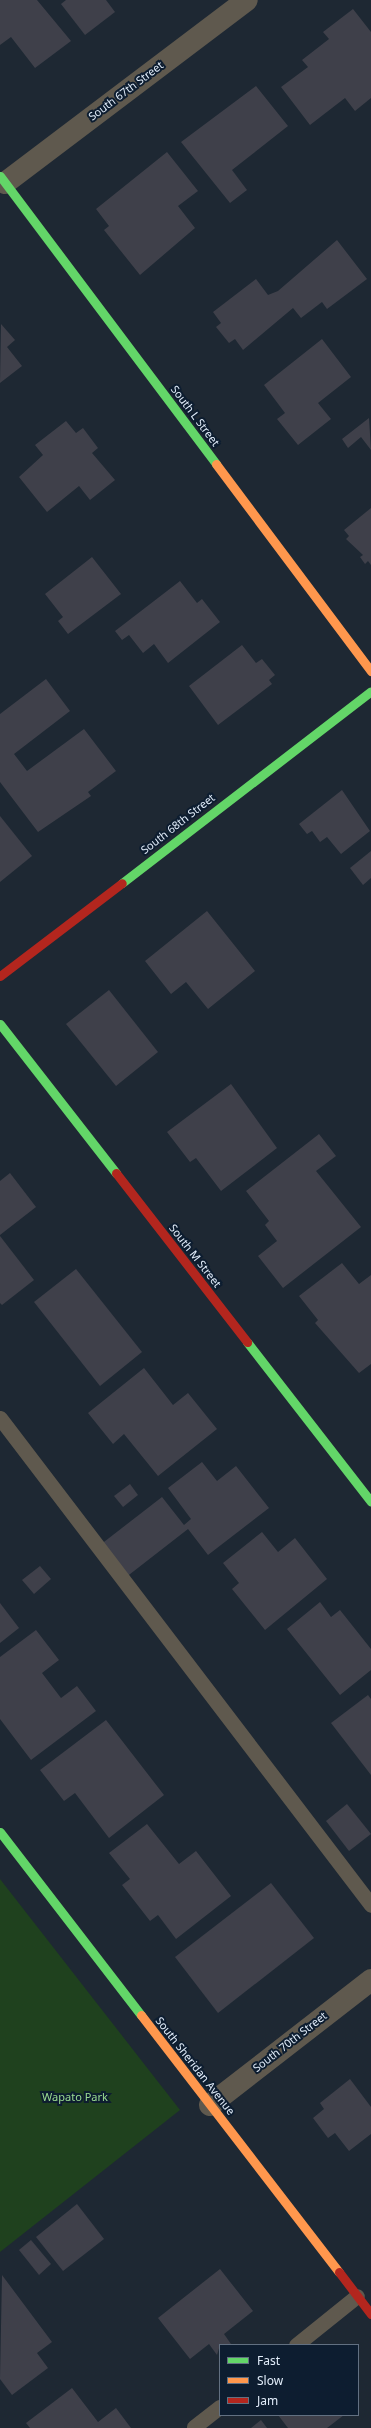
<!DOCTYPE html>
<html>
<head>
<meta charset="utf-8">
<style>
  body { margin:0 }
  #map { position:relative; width:371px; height:2428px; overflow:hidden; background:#1e2833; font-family:"Noto Sans",sans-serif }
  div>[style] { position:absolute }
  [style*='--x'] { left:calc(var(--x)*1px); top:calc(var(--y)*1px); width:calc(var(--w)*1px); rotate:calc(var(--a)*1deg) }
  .green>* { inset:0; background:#1f411e }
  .building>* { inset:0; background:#3f404a }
  .lane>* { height:15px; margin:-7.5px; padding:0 7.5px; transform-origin:7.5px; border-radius:7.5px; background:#5f594e }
  .street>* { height:22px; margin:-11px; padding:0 11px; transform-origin:11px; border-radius:11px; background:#5f594e }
  .fast>* { height:9px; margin:-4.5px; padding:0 4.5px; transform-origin:4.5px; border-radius:4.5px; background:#63d668 }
  .slow>* { height:9px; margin:-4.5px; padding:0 4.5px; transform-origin:4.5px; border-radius:4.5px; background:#ff974d }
  .jam>* { height:9px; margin:-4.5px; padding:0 4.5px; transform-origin:4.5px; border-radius:4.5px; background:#b3261e }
  span { translate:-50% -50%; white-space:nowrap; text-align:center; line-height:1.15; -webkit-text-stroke:4px #0d1d30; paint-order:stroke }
  .street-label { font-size:11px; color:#e2edfa }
  .park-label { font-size:11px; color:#9bdc92 }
  .legend { position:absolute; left:219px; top:2344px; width:140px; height:72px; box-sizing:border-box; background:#0d1d30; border:1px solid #627081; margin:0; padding:5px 7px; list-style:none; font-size:12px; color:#e2edfa }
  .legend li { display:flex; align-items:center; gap:8px; height:20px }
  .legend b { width:20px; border:1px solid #627081 }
</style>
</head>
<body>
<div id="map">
  <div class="green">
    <div style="clip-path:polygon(0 1879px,180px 2110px,0 2252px)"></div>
  </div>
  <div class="building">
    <div style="clip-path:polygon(0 0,37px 0,71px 41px,35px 68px,11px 37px,0 45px)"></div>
    <div style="clip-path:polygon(66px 0,106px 0,115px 12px,85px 35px,61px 4px)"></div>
    <div style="clip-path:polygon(353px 9px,371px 32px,371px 98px,355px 111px,345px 98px,310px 125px,281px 87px,308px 67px,302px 60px,329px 39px,323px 32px)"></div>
    <div style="clip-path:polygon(256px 86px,288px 126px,232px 170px,247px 190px,230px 203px,181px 142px)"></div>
    <div style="clip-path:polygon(167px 152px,198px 191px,178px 206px,195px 228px,140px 275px,104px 230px,109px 226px,96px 209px)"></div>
    <div style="clip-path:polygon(337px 240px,367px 279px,327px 309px,322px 302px,301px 318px,293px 308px,243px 350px,235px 339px,229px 343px,216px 327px,221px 323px,213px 312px,256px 279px,268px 295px,278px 291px)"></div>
    <div style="clip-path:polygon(1px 324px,15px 340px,7px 347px,22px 366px,0 383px)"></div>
    <div style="clip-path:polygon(322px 339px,351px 377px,318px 403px,331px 419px,298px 445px,277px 419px,285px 413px,264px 385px)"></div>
    <div style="clip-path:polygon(369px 418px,371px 450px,361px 437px,348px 448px,342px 439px)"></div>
    <div style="clip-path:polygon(66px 421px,76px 433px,83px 428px,98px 448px,92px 453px,115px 480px,90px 500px,79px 486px,47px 512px,19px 477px,43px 455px,35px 445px)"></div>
    <div style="clip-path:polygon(371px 508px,371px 565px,368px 561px,365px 564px,360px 557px,363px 555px,346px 539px,349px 536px,344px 530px)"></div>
    <div style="clip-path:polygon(92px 557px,121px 594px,68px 634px,58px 621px,63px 617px,45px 594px)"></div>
    <div style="clip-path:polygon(180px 581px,197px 603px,202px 599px,220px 622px,168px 663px,154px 644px,143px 653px,129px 635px,122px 640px,115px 631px)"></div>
    <div style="clip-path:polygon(242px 645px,256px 663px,262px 659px,275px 675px,269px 680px,272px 684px,218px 725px,189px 686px)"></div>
    <div style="clip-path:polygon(46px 679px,70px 711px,14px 754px,27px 771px,84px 729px,116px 771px,88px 792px,91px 796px,38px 832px,0 782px,0 714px)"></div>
    <div style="clip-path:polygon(342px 790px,370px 831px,341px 854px,327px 837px,320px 842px,312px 831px,307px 834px,299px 824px)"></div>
    <div style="clip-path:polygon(0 816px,32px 856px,0 882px)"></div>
    <div style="clip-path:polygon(371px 851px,371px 878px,363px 885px,350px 868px)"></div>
    <div style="clip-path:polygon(207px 911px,255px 971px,208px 1009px,186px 982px,171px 994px,145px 961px)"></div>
    <div style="clip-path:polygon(109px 990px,158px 1052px,116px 1086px,66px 1024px)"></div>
    <div style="clip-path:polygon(231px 1084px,277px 1148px,221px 1191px,196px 1158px,190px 1162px,167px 1132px)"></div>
    <div style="clip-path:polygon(319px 1134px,336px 1156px,316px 1171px,361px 1227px,283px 1288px,258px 1256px,277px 1241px,265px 1225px,269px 1221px,246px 1191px)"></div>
    <div style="clip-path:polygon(10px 1173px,36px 1207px,0 1235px,0 1181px)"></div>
    <div style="clip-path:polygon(0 1236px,34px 1280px,2px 1305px,0 1303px)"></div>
    <div style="clip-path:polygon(342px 1263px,359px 1284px,371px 1275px,371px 1364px,359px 1373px,315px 1323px,318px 1320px,299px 1296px)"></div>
    <div style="clip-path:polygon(76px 1269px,142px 1352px,100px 1386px,34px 1302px)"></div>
    <div style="clip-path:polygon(144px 1368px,173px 1405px,188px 1393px,217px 1429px,158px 1476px,124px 1434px,113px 1444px,88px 1413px)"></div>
    <div style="clip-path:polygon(202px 1462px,217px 1481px,236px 1466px,269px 1508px,208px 1555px,188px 1529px,125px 1578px,100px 1545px,162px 1497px,184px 1525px,191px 1519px,168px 1488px)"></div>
    <div style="clip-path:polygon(130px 1484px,138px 1495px,123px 1507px,114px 1496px)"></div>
    <div style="clip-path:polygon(262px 1532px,278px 1552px,295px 1538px,327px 1579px,265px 1630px,232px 1589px,239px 1583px,223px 1563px)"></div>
    <div style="clip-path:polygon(40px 1566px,51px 1579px,34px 1594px,22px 1580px)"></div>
    <div style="clip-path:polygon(320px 1602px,331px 1617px,340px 1610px,371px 1649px,371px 1670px,340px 1695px,287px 1629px)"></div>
    <div style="clip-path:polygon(0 1603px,19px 1628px,0 1643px)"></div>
    <div style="clip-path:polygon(36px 1630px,59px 1660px,42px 1673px,61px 1698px,77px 1686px,96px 1711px,31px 1760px,0 1719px,0 1657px)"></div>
    <div style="clip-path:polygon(368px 1695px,371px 1699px,371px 1775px,331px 1723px)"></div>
    <div style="clip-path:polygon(106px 1720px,164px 1795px,109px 1838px,75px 1793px,64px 1801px,40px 1770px)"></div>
    <div style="clip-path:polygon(347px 1804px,371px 1834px,349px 1851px,326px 1821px)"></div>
    <div style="clip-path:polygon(147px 1824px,179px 1864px,196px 1851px,231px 1896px,176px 1939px,158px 1915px,150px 1921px,122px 1885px,130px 1879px,109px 1853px)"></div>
    <div style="clip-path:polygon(271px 1883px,314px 1938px,218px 2013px,175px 1957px)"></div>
    <div style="clip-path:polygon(350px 2079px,371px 2107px,371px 2134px,349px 2151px,335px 2133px,328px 2138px,313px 2118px,324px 2109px,320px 2103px)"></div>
    <div style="clip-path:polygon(77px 2204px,104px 2239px,63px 2271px,36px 2237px)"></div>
    <div style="clip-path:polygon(31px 2240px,51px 2264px,39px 2275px,19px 2250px)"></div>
    <div style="clip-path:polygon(220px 2269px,253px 2311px,224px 2334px,231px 2344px,220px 2345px,217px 2355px,209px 2344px,190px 2359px,158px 2318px)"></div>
    <div style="clip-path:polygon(2px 2275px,52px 2342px,37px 2353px,48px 2368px,12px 2395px,0 2379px)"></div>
    <div style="clip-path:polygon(72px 2388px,98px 2422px,116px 2408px,131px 2428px,30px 2428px,26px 2423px)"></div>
    <div style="clip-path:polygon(278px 2415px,344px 2415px,327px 2428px,288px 2428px)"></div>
    <div style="clip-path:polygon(261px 2420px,267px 2428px,251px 2428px)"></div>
  </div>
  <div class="lane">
    <div style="--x:0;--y:1418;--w:612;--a:52.7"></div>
    <div style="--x:296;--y:2345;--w:78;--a:-38.8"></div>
    <div style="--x:194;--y:2427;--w:33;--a:-38"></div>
  </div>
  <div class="street">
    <div style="--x:5;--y:183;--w:303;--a:-37.1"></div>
    <div style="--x:210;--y:2105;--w:204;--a:-37.8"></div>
  </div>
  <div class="fast">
    <div style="--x:0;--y:176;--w:360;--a:53.1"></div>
    <div style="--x:122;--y:883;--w:314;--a:-37.6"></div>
    <div style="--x:0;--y:1024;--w:189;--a:52.1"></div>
    <div style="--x:247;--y:1342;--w:202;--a:52.2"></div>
    <div style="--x:0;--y:1832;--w:231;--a:52.4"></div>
  </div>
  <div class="slow">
    <div style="--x:216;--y:464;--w:259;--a:53.2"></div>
    <div style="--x:141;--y:2015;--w:324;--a:52.4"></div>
  </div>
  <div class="jam">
    <div style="--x:0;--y:976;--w:153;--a:-37.3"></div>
    <div style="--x:116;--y:1173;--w:214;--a:52.2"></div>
    <div style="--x:339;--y:2272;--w:53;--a:52.7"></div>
  </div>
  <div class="street-label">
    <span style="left:126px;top:91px;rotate:-37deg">South 67th Street</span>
    <span style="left:195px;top:416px;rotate:53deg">South L Street</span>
    <span style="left:178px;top:824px;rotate:-38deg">South 68th Street</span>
    <span style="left:195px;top:1256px;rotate:52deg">South M Street</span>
    <span style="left:290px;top:2042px;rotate:-38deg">South 70th Street</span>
    <span style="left:195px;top:2066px;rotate:52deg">South Sheridan Avenue</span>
  </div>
  <div class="park-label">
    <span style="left:75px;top:2097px">Wapato Park</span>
  </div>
  <ul class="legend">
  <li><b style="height:5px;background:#63d668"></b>Fast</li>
  <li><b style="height:5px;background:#ff974d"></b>Slow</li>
  <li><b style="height:5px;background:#b3261e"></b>Jam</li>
  </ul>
</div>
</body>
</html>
